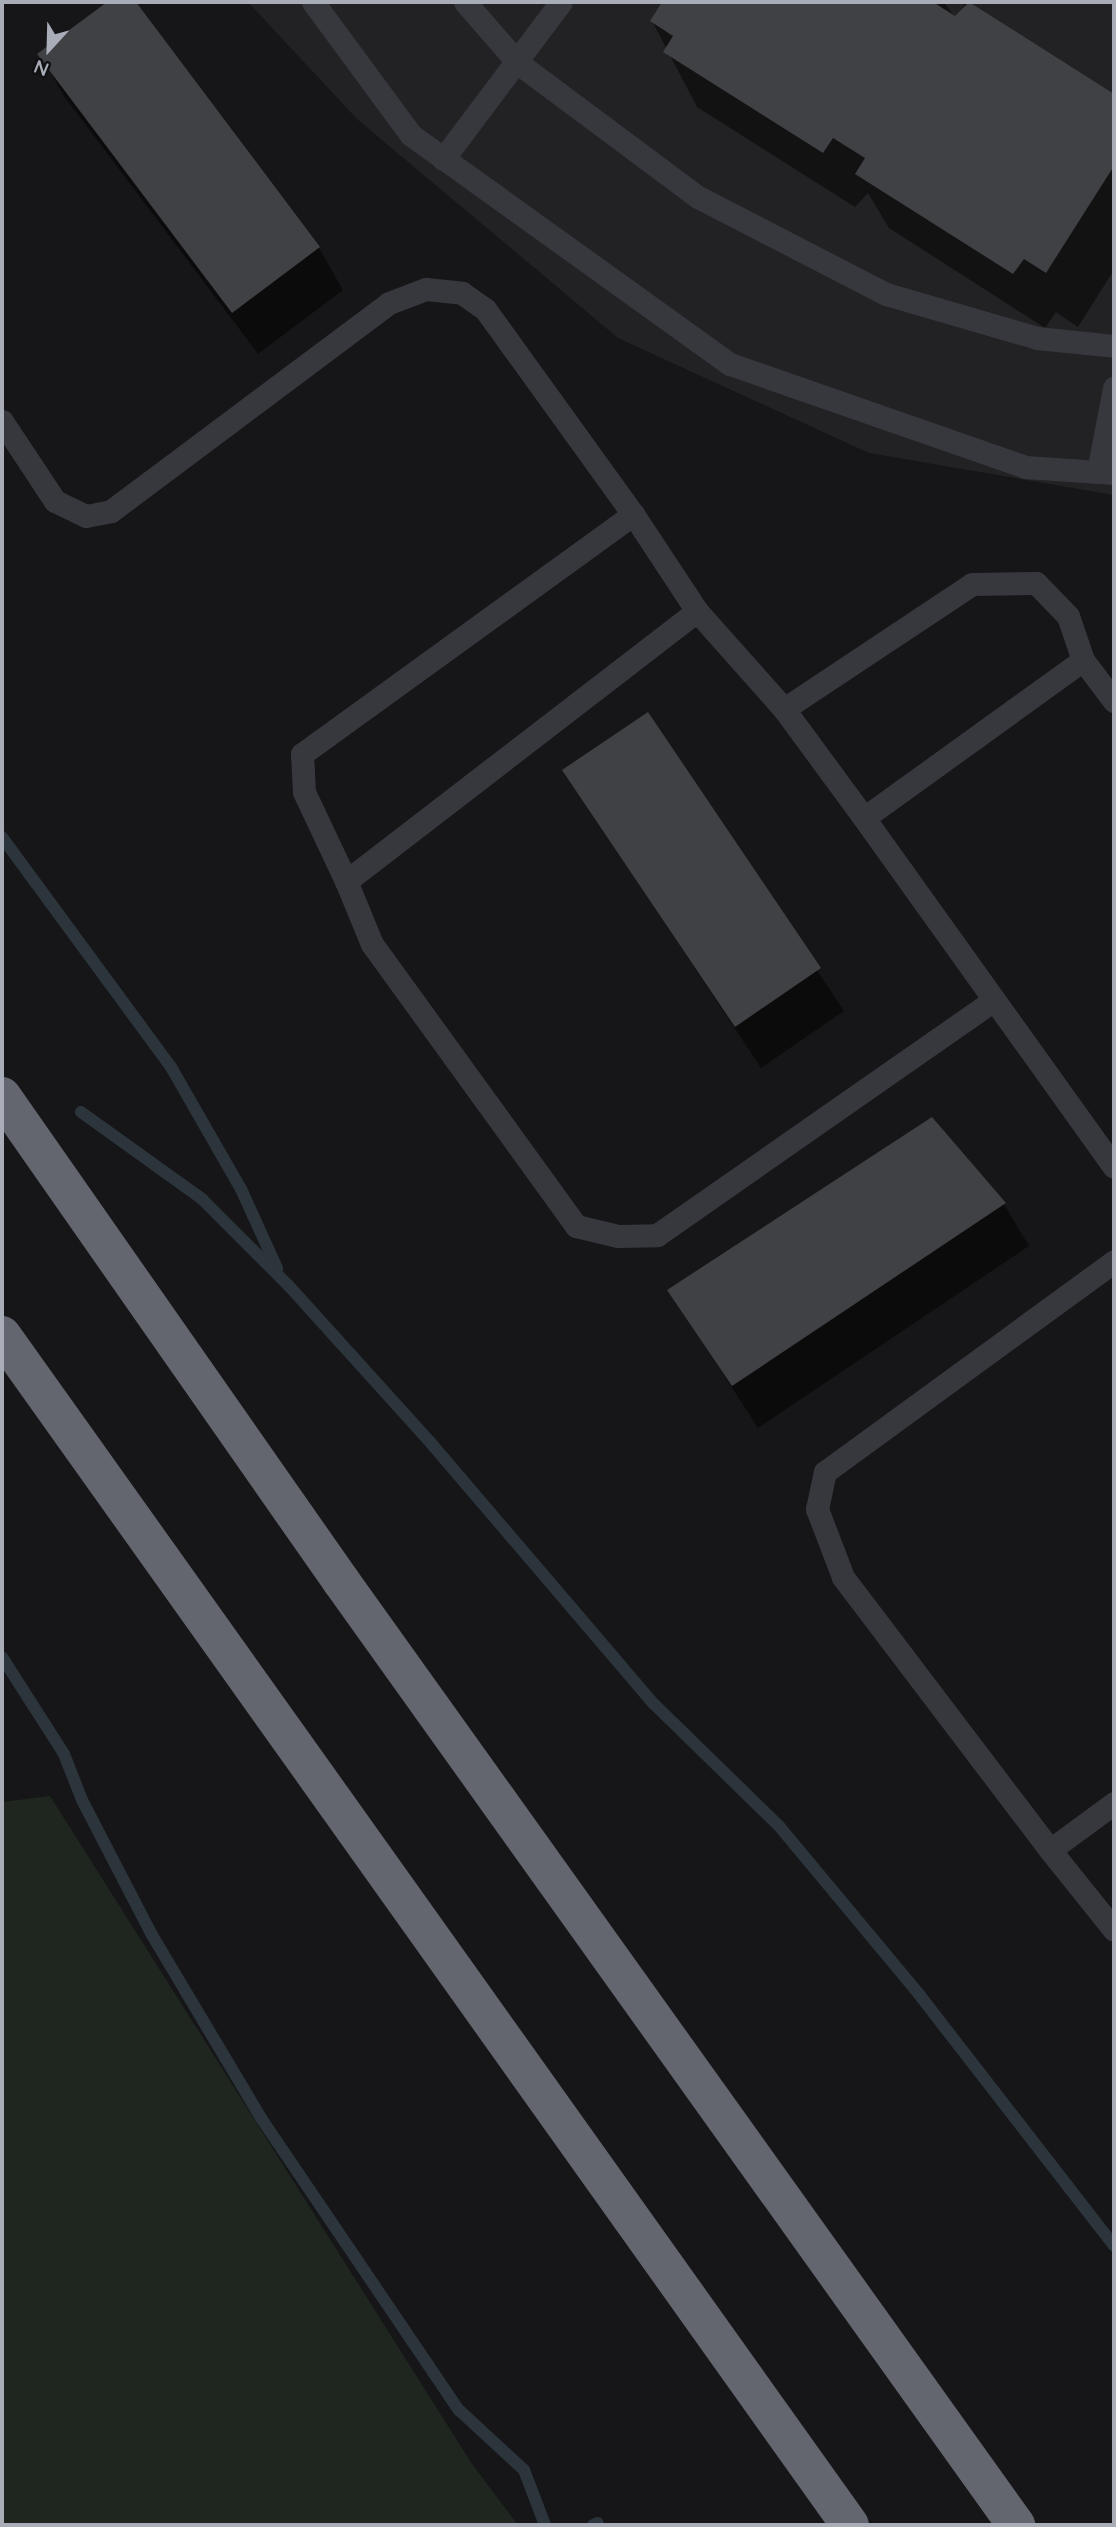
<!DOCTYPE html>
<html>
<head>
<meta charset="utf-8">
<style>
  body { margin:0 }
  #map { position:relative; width:1116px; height:2527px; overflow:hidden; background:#161618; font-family:Quicksand,sans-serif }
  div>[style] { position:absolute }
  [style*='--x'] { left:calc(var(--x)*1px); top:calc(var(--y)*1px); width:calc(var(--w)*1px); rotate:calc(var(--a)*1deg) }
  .built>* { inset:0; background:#222225 }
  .green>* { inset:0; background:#1e261f }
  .shadow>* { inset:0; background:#0007 }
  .stream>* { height:12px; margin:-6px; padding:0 6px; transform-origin:6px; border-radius:6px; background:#2c353c }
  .building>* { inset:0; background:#404145 }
  .service>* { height:23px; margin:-11.5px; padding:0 11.5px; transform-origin:11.5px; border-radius:11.5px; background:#37383d }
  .motorway>* { height:38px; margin:-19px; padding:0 19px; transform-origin:19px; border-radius:19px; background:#63666e }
  span { translate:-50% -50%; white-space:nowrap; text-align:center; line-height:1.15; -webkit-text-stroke:7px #111113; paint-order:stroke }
  .frame { position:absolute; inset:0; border:4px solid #a8adb8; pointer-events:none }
  .north { position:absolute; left:14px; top:14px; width:70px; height:70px; -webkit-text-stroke:5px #111113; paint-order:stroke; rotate:202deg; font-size:19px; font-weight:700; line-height:28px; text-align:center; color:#a8adb8 }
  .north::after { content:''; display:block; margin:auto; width:24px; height:32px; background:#a8adb8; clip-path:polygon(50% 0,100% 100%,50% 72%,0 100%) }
</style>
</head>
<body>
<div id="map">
  <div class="built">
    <div style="clip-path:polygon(248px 2px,1114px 2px,1114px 495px,869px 453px,618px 338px,357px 119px)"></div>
  </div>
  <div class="green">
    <div style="clip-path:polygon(50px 1796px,472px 2464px,518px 2525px,2px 2525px,2px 1802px)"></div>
  </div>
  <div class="shadow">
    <div style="clip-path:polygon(110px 2px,134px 2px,319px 248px,343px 290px,258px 354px,64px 96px,40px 54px)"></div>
    <div style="clip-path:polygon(664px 2px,944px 2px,956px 19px,966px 2px,1114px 96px,1114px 270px,1078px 327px,1056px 312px,1045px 328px,889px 228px,868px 193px,855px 207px,697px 107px,652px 21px)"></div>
    <div style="clip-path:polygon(648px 715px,844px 1011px,761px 1068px,564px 770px)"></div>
    <div style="clip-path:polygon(931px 1120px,1004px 1204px,1029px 1246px,758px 1428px,669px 1290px)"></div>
  </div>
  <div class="stream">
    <div style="--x:2;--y:837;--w:285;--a:53.7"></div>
    <div style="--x:171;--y:1067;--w:141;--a:60.2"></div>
    <div style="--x:241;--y:1189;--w:87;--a:65.5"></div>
    <div style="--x:81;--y:1112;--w:149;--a:35.7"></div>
    <div style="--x:202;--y:1199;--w:123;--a:45"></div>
    <div style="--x:289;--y:1286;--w:210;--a:47.9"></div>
    <div style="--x:430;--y:1442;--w:345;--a:49.5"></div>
    <div style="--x:654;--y:1704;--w:175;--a:44.3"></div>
    <div style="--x:779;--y:1826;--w:217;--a:50.2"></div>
    <div style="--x:918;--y:1993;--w:320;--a:52.2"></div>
    <div style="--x:2;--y:1657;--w:115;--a:57.4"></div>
    <div style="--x:64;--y:1754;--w:49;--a:68.6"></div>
    <div style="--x:82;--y:1800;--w:152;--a:62.6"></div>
    <div style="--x:152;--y:1935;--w:213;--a:59.2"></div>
    <div style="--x:261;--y:2118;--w:353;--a:55.9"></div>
    <div style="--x:459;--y:2410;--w:88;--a:42.7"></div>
    <div style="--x:524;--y:2470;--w:59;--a:69.1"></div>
    <div style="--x:593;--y:2525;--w:5;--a:-22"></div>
  </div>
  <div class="building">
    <div style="clip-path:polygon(107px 2px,136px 2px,320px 247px,232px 313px,37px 54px)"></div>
    <div style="clip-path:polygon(662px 2px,933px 2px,955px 16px,969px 2px,1114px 94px,1114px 166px,1046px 273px,1024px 259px,1013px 274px,855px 174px,865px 158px,833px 138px,823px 153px,663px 52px,673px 36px,650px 21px)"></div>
    <div style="clip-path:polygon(648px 712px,821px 968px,735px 1027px,562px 770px)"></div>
    <div style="clip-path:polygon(932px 1117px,1006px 1203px,732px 1386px,667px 1290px)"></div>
  </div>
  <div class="service">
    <div style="--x:313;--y:2;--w:165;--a:53.6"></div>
    <div style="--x:411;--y:135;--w:393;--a:35.7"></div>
    <div style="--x:730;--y:364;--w:312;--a:19.2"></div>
    <div style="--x:1025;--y:467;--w:89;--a:3.9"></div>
    <div style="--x:465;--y:2;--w:81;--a:49"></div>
    <div style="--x:518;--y:63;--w:224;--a:36.7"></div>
    <div style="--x:698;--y:197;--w:212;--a:27.3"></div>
    <div style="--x:886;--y:294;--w:157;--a:16.2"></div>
    <div style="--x:1037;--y:338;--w:77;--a:5.9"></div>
    <div style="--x:443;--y:159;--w:196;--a:-53.1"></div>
    <div style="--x:2;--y:421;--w:96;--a:56.5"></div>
    <div style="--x:55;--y:501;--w:34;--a:26"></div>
    <div style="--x:86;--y:516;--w:25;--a:-11"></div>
    <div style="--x:111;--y:511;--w:347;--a:-36.8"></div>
    <div style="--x:389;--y:303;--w:40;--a:-21"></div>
    <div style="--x:426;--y:289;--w:36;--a:6"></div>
    <div style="--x:462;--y:293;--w:28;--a:35"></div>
    <div style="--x:485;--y:309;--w:253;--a:54.2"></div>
    <div style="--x:1098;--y:472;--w:86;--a:-79.2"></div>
    <div style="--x:1114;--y:701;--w:51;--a:-127.1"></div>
    <div style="--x:1083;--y:660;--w:270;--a:144.2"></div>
    <div style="--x:864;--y:818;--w:429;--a:54.4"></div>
    <div style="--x:784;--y:709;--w:226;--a:-33.6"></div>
    <div style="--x:972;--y:584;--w:64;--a:-0.9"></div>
    <div style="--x:1036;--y:583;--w:46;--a:45.9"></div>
    <div style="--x:1068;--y:616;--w:46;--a:71.2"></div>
    <div style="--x:864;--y:818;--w:135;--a:-126.3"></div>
    <div style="--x:784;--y:709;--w:131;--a:-131.6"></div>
    <div style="--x:697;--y:611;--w:443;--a:142.4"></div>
    <div style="--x:346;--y:881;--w:68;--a:67.6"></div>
    <div style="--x:372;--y:944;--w:348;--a:54.1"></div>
    <div style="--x:576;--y:1226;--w:43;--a:13.4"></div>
    <div style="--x:618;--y:1236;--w:39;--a:-1"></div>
    <div style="--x:657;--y:1235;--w:411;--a:-34.9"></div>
    <div style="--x:346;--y:881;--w:98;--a:-115.3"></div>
    <div style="--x:304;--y:792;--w:38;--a:-93"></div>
    <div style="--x:302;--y:754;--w:409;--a:-35.9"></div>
    <div style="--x:633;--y:514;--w:116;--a:56.6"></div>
    <div style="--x:1114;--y:1803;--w:79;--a:143.7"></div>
    <div style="--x:1050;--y:1850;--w:102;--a:51.3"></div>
    <div style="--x:1050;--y:1850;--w:343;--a:-127.2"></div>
    <div style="--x:843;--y:1577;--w:73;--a:-110.9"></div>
    <div style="--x:817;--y:1509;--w:38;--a:-78"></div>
    <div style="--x:825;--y:1472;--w:358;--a:-36.1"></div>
  </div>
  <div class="motorway">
    <div style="--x:2;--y:1096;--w:592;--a:55.05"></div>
    <div style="--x:341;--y:1581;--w:1161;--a:54.43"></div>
    <div style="--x:2;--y:1335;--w:1461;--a:54.53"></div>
  </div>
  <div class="frame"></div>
  <div class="north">N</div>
</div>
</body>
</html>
